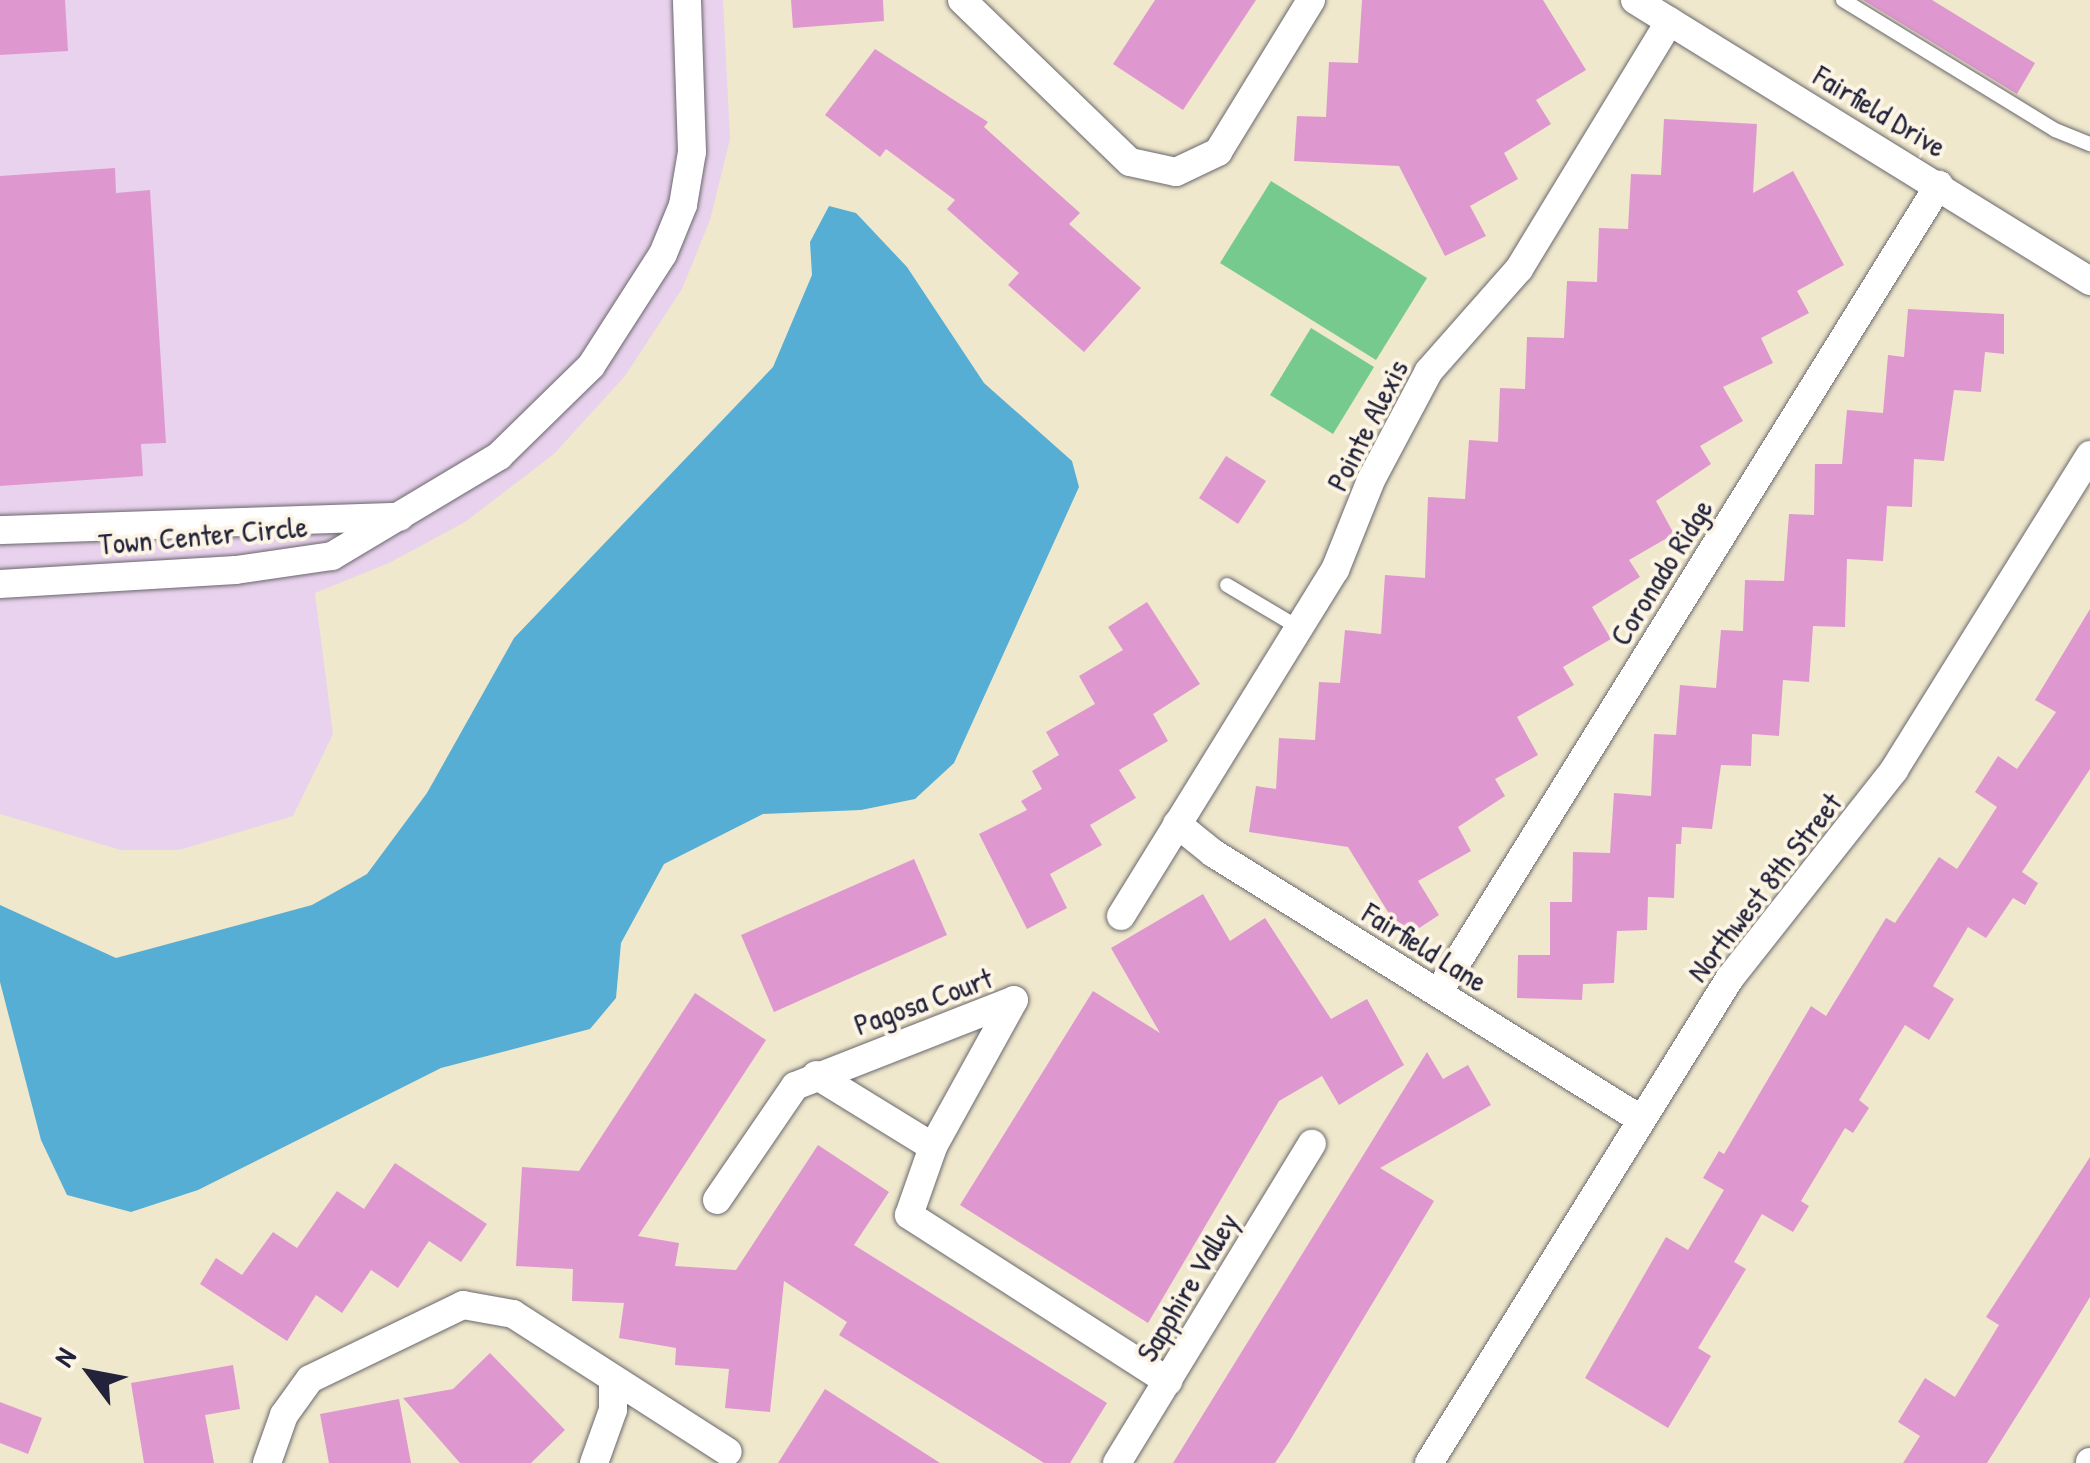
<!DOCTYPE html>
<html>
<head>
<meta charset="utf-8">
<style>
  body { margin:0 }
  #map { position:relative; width:2090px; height:1463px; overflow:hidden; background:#efe8cc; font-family:"Patrick Hand",sans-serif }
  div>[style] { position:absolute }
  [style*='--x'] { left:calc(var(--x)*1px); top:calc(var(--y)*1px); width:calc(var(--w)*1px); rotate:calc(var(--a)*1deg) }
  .built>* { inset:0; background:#e9d2ed }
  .green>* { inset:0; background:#76ca8d }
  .water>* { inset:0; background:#57aed4 }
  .building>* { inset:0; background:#df98cf }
  .roads { filter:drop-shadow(0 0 2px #6a676e) drop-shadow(0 0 2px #6a676e) }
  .lane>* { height:14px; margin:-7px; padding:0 7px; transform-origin:7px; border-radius:7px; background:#fff }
  .street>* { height:28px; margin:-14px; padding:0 14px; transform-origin:14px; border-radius:14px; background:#fff }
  span { translate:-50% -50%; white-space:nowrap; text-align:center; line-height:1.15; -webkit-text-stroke:8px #fcf5e5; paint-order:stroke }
  .street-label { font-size:30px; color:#22223b }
  .north { position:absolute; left:40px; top:1323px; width:100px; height:100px; -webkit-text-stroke:8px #fcf5e5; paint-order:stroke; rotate:302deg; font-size:28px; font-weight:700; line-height:40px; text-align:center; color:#22223b }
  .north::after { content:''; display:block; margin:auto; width:35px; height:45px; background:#22223b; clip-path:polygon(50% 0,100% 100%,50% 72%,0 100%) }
</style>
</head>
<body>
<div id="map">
  <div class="built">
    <div style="clip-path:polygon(0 0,723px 0,730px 139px,710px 220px,682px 289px,625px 376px,554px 454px,465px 522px,389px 563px,315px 593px,333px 734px,293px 816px,179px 850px,121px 850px,0 814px)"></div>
  </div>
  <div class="green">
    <div style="clip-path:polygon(1271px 181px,1427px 278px,1376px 360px,1220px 263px)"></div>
    <div style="clip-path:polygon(1311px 328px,1374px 367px,1333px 434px,1270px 395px)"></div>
  </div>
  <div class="water">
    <div style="clip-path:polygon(829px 206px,856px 213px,907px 267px,984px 383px,1072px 461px,1079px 487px,954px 763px,915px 799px,861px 810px,763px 814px,664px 864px,621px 943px,616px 998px,590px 1029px,441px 1068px,198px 1190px,131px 1212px,67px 1195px,41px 1140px,0 982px,0 905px,116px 958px,312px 905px,367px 874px,427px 793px,514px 638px,773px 367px,812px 275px,810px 242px)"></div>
  </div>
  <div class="building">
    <div style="clip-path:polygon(0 0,65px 0,68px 51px,0 55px)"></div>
    <div style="clip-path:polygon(791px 0,883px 0,884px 21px,793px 28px)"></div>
    <div style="clip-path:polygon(1155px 0,1256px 0,1183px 110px,1113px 64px)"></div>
    <div style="clip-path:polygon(1362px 0,1543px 0,1586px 70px,1536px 100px,1551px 124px,1504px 153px,1518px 179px,1470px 206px,1486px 236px,1445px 256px,1399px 166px,1294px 161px,1297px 116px,1326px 117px,1329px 62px,1358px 63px)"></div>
    <div style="clip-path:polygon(1863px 0,1932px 0,2035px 63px,2017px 94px)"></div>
    <div style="clip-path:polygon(875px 49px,988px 122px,984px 127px,1080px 213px,1069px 224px,1141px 288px,1084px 352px,1008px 285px,1019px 273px,947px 209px,955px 200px,886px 149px,880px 157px,825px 115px)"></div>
    <div style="clip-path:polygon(1664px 119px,1757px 124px,1753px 193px,1793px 171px,1844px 265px,1797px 291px,1809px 313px,1761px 338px,1773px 363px,1723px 387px,1743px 421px,1700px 446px,1711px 464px,1656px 501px,1674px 534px,1629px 560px,1640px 577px,1592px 607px,1611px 639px,1563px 667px,1574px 685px,1517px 717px,1538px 755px,1495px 779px,1505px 796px,1458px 827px,1471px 851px,1418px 881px,1439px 915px,1404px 938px,1348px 847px,1249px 832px,1256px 786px,1276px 789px,1279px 738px,1315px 740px,1319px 682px,1340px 683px,1345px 630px,1381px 634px,1385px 575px,1425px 578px,1428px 497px,1465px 499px,1469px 440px,1498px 442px,1500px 388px,1525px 389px,1527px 337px,1564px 338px,1567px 281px,1597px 282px,1599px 228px,1628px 229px,1631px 174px,1661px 175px)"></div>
    <div style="clip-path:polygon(115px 168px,116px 193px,150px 190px,166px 443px,141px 444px,143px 476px,0 486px,0 176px)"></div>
    <div style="clip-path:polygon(1908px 309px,2004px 314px,2004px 354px,1985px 352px,1981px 392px,1954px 390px,1944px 461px,1914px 459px,1912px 507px,1887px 506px,1883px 561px,1847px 559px,1845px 627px,1813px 626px,1809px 682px,1783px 680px,1779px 736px,1752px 734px,1751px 766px,1721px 765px,1712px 829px,1682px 827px,1681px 844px,1676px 844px,1674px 898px,1648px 897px,1647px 930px,1617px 931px,1614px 983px,1583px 984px,1582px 1000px,1517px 998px,1518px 955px,1550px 955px,1550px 902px,1572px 902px,1573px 852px,1610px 853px,1614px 793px,1651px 796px,1654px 734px,1676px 735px,1680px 685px,1716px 688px,1721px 630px,1743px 631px,1745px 580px,1784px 581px,1789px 514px,1814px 515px,1815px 464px,1842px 464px,1847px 410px,1883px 413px,1888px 355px,1904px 357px)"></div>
    <div style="clip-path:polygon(1226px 456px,1266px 481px,1238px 524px,1199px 498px)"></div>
    <div style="clip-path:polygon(1147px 602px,1200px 684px,1153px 714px,1168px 741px,1119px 770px,1136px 798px,1090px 825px,1102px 845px,1050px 874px,1067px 908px,1027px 929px,979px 834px,1027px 810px,1021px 801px,1042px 789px,1032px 771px,1059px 755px,1046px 732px,1095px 704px,1079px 676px,1123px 650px,1108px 627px)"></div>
    <div style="clip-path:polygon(2090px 609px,2090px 769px,2022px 872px,2038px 883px,2025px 905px,2013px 898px,1986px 938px,1968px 927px,1933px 986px,1954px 999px,1929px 1040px,1905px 1025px,1859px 1100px,1869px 1108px,1853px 1133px,1845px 1128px,1801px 1201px,1809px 1206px,1793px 1232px,1762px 1214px,1734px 1262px,1746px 1269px,1698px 1348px,1711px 1356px,1668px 1428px,1585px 1378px,1666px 1237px,1688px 1250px,1724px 1190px,1703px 1178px,1719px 1151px,1724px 1154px,1811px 1006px,1826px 1016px,1886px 918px,1895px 923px,1939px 857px,1957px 869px,1997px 807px,1975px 792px,1998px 756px,2017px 769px,2056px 712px,2035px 700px)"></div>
    <div style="clip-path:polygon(914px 859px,947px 935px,774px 1012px,741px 935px)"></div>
    <div style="clip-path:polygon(1203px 894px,1230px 941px,1265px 918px,1331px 1019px,1367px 999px,1404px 1065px,1339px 1105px,1322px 1076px,1279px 1101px,1148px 1323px,960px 1205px,1093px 991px,1160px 1033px,1111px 948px)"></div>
    <div style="clip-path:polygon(695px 993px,766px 1040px,638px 1236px,679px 1243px,675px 1266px,736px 1270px,818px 1145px,889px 1192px,854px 1245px,1107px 1403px,1070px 1463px,1044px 1463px,839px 1335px,847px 1322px,784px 1281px,770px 1412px,725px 1408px,729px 1369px,675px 1365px,676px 1348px,619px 1338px,624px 1303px,572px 1301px,573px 1269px,516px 1266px,522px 1167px,579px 1171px)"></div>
    <div style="clip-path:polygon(1427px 1052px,1443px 1079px,1468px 1065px,1491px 1105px,1380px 1168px,1434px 1201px,1289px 1442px,1275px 1463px,1173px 1463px)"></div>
    <div style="clip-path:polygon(2090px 1157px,2090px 1297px,2053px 1358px,1987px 1463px,1903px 1463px,1920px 1436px,1898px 1422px,1925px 1378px,1955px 1397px,1999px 1325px,1986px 1317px)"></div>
    <div style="clip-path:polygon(395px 1163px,487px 1224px,461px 1262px,429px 1241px,398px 1288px,371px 1270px,342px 1313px,316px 1295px,287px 1341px,200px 1284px,216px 1258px,242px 1275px,273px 1232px,297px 1248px,337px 1191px,364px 1209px)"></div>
    <div style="clip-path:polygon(490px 1353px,565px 1430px,531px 1463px,460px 1463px,403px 1398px,453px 1389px)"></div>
    <div style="clip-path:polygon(233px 1365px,240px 1409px,205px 1415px,214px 1463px,144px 1463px,131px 1383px)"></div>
    <div style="clip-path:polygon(825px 1389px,940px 1463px,778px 1463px)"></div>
    <div style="clip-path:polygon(399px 1399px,411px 1463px,329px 1463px,320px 1414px)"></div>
    <div style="clip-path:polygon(0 1402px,42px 1418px,28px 1454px,0 1443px)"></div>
  </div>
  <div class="roads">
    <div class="lane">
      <div style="--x:1843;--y:0;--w:249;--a:31.5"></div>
      <div style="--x:2055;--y:130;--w:38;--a:22"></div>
      <div style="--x:1227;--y:585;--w:84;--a:30.8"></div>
    </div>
    <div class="street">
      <div style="--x:962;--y:0;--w:233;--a:44"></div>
      <div style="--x:1130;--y:162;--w:47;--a:12.3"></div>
      <div style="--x:1176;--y:172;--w:47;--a:-25.5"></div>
      <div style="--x:1218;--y:152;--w:178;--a:-58.5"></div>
      <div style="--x:1635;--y:0;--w:535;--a:31.7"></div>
      <div style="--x:0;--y:530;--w:400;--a:-1.9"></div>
      <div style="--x:0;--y:584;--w:236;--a:-3.4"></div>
      <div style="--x:236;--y:570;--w:97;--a:-8.3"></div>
      <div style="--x:332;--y:556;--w:195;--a:-30.9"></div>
      <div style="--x:499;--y:456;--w:129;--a:-44.4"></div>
      <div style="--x:591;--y:366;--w:133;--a:-57.3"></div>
      <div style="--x:663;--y:254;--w:53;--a:-67.8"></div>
      <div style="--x:683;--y:205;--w:54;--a:-80.4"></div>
      <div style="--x:692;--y:152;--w:152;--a:-91.9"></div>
      <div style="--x:1177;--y:824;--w:46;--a:38.9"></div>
      <div style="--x:1213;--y:853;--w:505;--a:31.9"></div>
      <div style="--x:1121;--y:916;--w:407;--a:-58.3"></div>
      <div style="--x:1335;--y:570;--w:97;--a:-68.2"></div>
      <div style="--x:1371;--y:480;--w:123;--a:-62"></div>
      <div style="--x:1429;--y:371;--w:136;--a:-48.6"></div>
      <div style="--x:1519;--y:269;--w:290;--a:-58.7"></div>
      <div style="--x:1438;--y:993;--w:951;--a:-58.2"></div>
      <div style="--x:816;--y:1075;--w:137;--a:31.6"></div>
      <div style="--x:717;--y:1200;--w:138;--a:-55.6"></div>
      <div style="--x:795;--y:1086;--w:235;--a:-21.4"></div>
      <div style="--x:1014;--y:1000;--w:168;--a:118.9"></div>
      <div style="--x:933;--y:1147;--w:72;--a:109.4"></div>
      <div style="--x:909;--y:1215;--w:308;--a:32.7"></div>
      <div style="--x:267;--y:1463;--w:51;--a:-70.5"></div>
      <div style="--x:284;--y:1415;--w:44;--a:-54.2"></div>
      <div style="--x:310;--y:1379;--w:170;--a:-25.8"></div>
      <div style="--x:463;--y:1305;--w:51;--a:10.2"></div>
      <div style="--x:513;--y:1314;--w:255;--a:32.7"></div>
      <div style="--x:594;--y:1463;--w:56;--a:-70.3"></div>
      <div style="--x:613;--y:1410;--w:31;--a:-90"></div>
      <div style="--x:1117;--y:1463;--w:374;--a:-58.6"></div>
      <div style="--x:1429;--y:1463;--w:571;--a:-58.18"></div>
      <div style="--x:1730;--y:978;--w:265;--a:-51.7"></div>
      <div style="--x:1894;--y:770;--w:371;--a:-58.1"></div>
      <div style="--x:2090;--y:1463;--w:1;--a:-90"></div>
    </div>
  </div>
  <div class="street-label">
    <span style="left:1880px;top:111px;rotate:31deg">Fairfield Drive</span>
    <span style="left:1367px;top:425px;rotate:-63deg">Pointe Alexis</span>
    <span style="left:203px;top:535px;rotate:-5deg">Town Center Circle</span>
    <span style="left:1661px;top:572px;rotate:-58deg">Coronado Ridge</span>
    <span style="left:1764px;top:887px;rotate:-52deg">Northwest 8th Street</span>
    <span style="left:1425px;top:947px;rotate:32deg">Fairfield Lane</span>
    <span style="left:923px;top:1001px;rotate:-20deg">Pagosa Court</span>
    <span style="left:1187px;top:1287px;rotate:-59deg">Sapphire Valley</span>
  </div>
  <div class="north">N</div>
</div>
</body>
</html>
